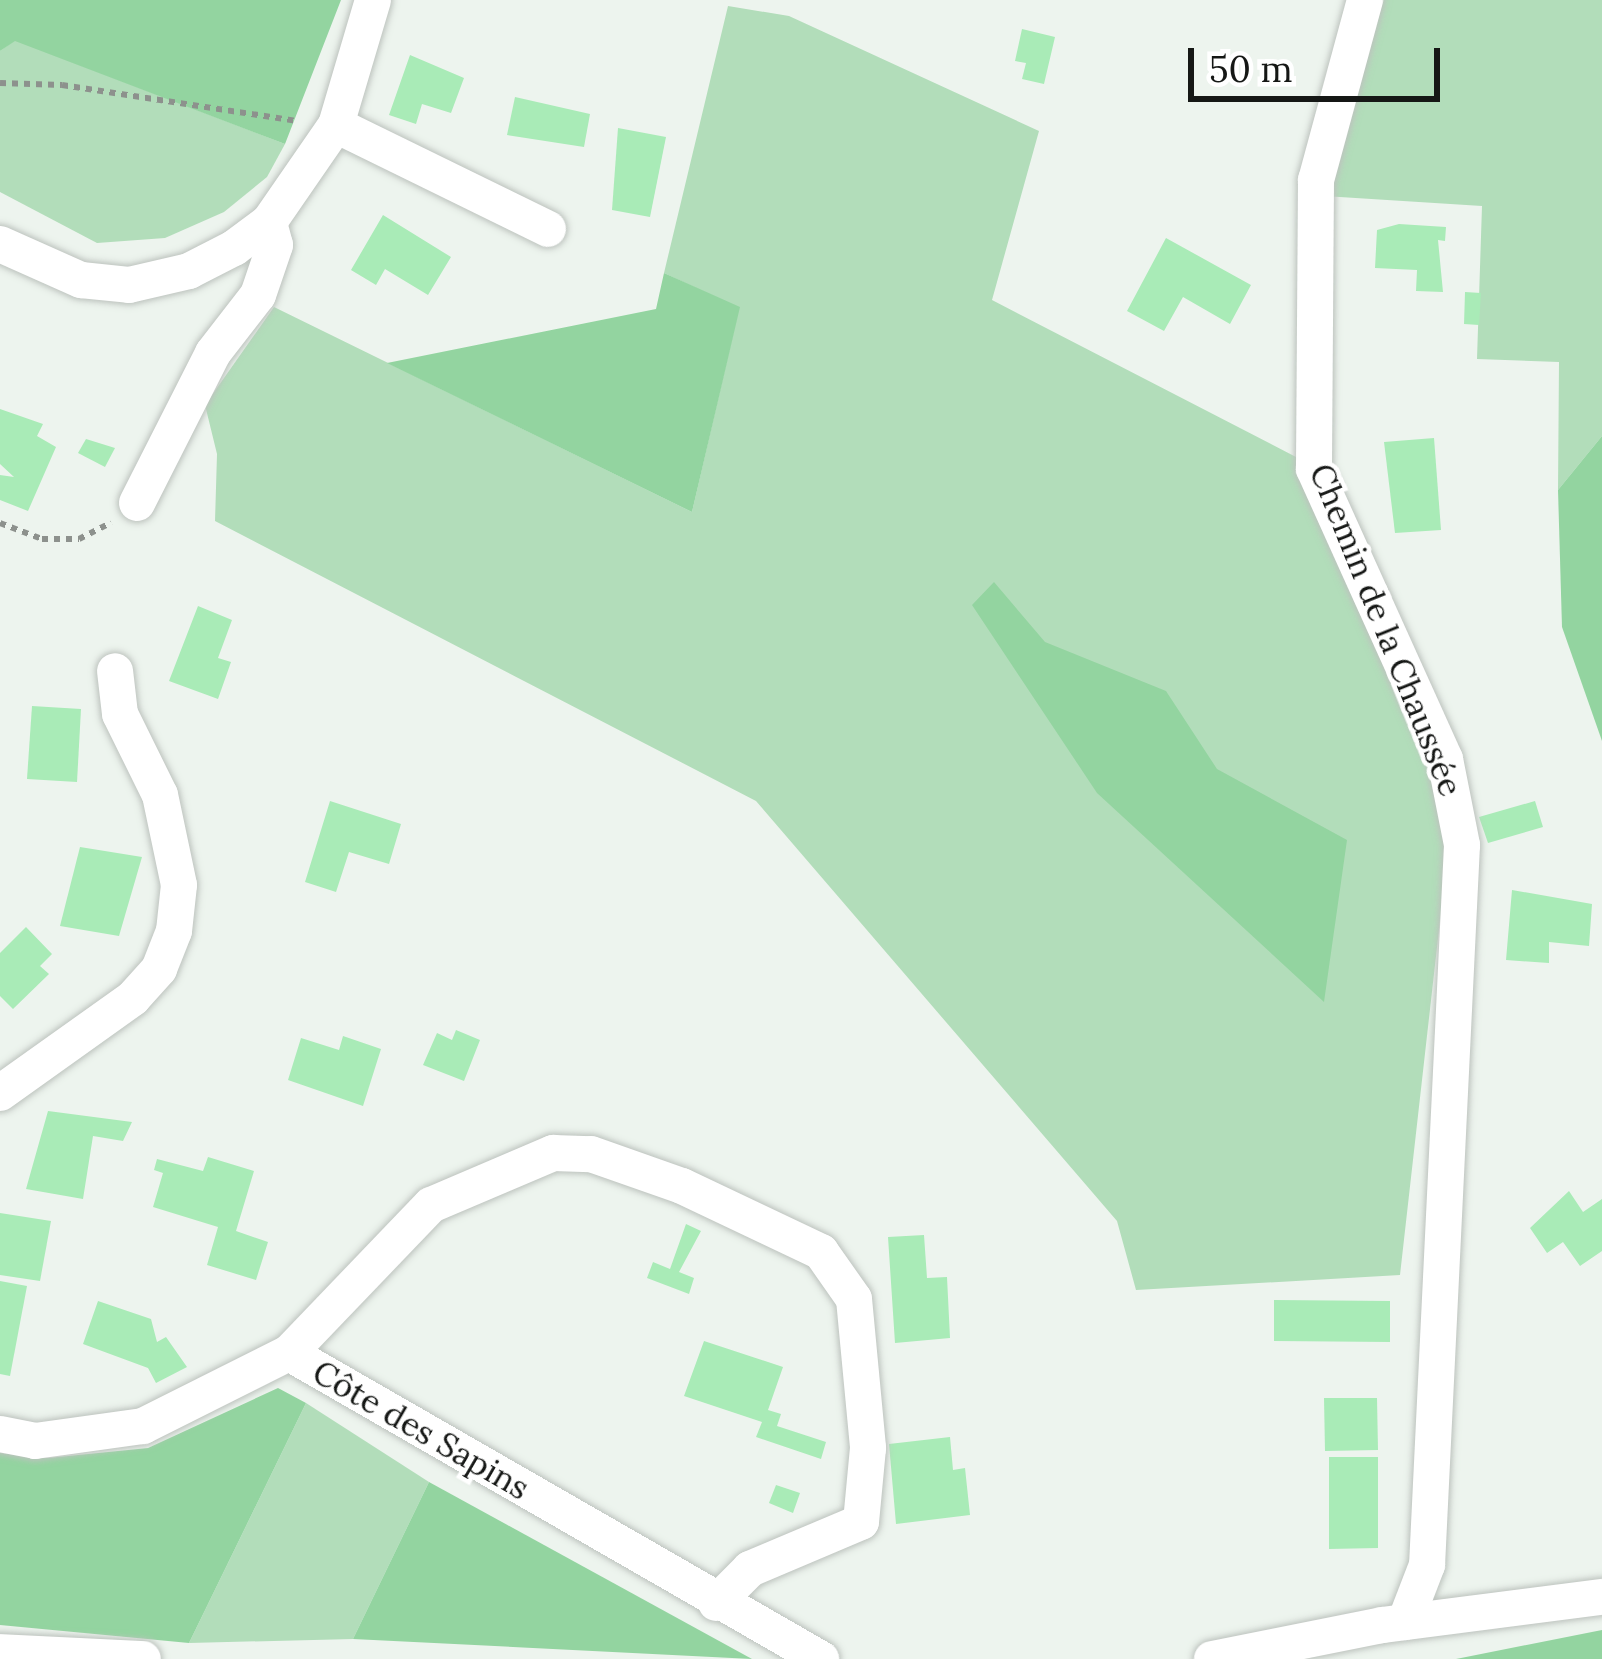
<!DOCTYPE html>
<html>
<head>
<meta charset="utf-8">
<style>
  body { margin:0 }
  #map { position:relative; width:1602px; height:1659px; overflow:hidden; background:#edf4ee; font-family:Lora,serif }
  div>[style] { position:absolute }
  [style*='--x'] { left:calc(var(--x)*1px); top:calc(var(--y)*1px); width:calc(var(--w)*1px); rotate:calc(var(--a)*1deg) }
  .green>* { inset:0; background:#b2ddba }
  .forest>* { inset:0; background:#93d4a0 }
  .building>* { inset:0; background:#a9ebb7 }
  .path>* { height:6px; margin-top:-3px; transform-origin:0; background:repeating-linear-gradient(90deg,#8d918d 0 6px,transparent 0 12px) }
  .roads { filter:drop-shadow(0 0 3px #bdc3be) drop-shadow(0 0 3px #bdc3be) }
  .minor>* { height:36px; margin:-18px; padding:0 18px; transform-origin:18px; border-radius:18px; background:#fff }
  span { translate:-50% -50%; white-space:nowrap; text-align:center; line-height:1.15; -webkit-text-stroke:9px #fff; paint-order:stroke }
  .street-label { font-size:33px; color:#151715 }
  .scale { position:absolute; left:1188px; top:48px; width:252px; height:54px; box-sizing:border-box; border:6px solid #151715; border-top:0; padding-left:15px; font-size:36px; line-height:42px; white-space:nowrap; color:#151715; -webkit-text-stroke:9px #fff; paint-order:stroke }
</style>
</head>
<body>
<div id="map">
  <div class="green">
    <div style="clip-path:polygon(1383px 0,1602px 0,1602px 436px,1558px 490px,1559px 362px,1477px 359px,1482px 206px,1324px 196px)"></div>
    <div style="clip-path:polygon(728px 6px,789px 16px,1039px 131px,992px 300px,1296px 457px,1440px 786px,1449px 841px,1400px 1275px,1136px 1290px,1117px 1221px,756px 801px,215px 521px,217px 454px,205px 405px,274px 307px,692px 512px,739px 308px,664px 273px)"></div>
    <div style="clip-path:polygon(15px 40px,285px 144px,267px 177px,224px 212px,165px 238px,97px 243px,0 192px,0 51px)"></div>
    <div style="clip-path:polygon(306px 1403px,429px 1482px,353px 1639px,189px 1643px)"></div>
  </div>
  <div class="forest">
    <div style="clip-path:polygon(0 0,341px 0,285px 144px,15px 41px,0 51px)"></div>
    <div style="clip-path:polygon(664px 273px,740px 307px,692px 512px,387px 363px,656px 309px)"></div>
    <div style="clip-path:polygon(1602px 436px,1602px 741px,1562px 627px,1558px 490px)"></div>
    <div style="clip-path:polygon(994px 582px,1045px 642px,1166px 691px,1217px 769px,1347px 840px,1324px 1002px,1097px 793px,972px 605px)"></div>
    <div style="clip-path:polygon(278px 1388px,306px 1403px,189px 1643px,0 1625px,0 1453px,48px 1458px,148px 1448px)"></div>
    <div style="clip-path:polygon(429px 1482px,752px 1659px,353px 1639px)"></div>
    <div style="clip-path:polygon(1602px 1630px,1602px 1659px,1456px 1659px)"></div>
  </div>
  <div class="building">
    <div style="clip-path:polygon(1022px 29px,1055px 37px,1044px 84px,1022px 79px,1026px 63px,1015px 61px)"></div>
    <div style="clip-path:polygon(410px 55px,464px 78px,451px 113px,422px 104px,416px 124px,389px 115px)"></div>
    <div style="clip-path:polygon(515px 97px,590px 114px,584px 147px,507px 135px)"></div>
    <div style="clip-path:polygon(618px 128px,666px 137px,650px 217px,612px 210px)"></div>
    <div style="clip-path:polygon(383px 215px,451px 257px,428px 295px,385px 269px,376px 285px,351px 270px)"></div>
    <div style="clip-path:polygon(1399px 224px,1446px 227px,1445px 241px,1438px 240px,1443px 292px,1416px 291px,1417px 270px,1375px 268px,1377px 230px)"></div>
    <div style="clip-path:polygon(1166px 238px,1251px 285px,1230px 324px,1183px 297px,1164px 331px,1127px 311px)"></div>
    <div style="clip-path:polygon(1465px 292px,1481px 293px,1479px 325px,1464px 324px)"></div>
    <div style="clip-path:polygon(0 409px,43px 424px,37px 436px,56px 447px,28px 511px,0 500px,0 475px,14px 477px,0 464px)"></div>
    <div style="clip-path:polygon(1434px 438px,1441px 530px,1395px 533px,1384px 442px)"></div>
    <div style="clip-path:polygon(86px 439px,115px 448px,105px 467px,78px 453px)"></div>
    <div style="clip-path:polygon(198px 606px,232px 620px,218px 658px,231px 662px,218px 699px,169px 681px)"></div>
    <div style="clip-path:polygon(32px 706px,81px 709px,77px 782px,27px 779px)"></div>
    <div style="clip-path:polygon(330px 801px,401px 824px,389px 864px,349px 852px,336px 892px,305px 882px)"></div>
    <div style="clip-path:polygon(1535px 801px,1543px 827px,1488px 843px,1479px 817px)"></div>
    <div style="clip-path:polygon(80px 847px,142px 857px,119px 936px,60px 926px)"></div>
    <div style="clip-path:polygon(1512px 890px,1592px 904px,1589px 946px,1549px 942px,1549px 963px,1506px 960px)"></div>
    <div style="clip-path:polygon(26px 927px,52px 954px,40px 966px,49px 974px,13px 1009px,0 996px,0 953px)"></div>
    <div style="clip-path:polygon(456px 1030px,480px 1040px,464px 1081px,423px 1065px,437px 1033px,452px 1040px)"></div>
    <div style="clip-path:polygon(343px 1036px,381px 1049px,363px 1106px,288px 1080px,301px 1038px,339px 1050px)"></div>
    <div style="clip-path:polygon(48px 1111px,132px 1122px,123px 1141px,93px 1136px,83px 1199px,26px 1189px)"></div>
    <div style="clip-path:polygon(208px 1157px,254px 1171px,236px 1231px,268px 1242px,256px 1280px,207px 1265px,218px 1227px,153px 1207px,163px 1173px,154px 1170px,157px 1159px,203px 1171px)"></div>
    <div style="clip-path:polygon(1569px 1191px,1583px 1212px,1602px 1199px,1602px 1251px,1580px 1266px,1563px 1242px,1547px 1253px,1530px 1228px)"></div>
    <div style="clip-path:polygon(0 1213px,51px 1221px,40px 1281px,0 1275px)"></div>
    <div style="clip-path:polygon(686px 1224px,701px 1231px,679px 1272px,694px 1278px,689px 1294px,647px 1278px,653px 1262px,670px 1269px)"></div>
    <div style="clip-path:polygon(924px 1235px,927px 1278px,947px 1277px,950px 1338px,895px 1343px,888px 1237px)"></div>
    <div style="clip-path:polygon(0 1281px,27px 1286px,10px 1376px,0 1374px)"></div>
    <div style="clip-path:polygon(1274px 1300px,1390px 1301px,1390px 1342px,1274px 1341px)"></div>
    <div style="clip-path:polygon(98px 1301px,151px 1319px,157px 1342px,166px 1337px,187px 1367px,156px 1383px,148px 1368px,83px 1344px)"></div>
    <div style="clip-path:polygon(704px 1341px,783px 1367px,768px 1410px,781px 1414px,777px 1426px,826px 1442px,821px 1459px,756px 1437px,762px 1422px,684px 1396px)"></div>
    <div style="clip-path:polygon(1324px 1398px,1377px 1398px,1378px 1450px,1325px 1451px)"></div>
    <div style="clip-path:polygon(950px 1437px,953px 1470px,965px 1468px,970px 1515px,896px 1524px,889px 1444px)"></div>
    <div style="clip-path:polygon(1329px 1457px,1378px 1457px,1378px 1548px,1329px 1549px)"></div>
    <div style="clip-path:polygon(776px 1485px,800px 1493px,793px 1513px,769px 1503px)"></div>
  </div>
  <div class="path">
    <div style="--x:0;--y:83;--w:62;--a:1.8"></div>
    <div style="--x:62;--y:85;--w:237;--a:8.7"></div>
    <div style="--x:0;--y:523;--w:45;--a:20.9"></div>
    <div style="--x:42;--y:539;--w:37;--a:0"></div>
    <div style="--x:79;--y:539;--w:36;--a:-27"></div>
  </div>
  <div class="roads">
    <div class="minor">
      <div style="--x:1365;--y:0;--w:187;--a:105.2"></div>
      <div style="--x:1316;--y:180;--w:289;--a:90.4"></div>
      <div style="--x:1314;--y:469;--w:318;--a:65.7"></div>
      <div style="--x:1445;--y:759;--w:88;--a:78.8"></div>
      <div style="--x:1462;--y:845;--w:721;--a:92.78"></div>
      <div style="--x:1427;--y:1565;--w:61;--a:111.1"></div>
      <div style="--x:336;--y:125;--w:236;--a:26.1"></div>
      <div style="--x:0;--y:244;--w:89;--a:24"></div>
      <div style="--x:81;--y:280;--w:48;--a:5.9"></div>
      <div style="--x:129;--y:285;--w:62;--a:-13.1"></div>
      <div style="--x:189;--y:271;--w:51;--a:-27.1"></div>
      <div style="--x:234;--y:248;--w:44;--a:-36.6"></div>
      <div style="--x:269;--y:222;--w:118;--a:-55.4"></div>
      <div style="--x:336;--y:125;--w:130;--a:-73.5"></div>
      <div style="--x:137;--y:503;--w:168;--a:-63.1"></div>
      <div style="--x:213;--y:353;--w:73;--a:-52.2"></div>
      <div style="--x:258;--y:295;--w:53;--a:-71.2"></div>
      <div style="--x:275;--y:245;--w:24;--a:-105"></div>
      <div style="--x:0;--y:1093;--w:163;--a:-35.5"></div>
      <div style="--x:133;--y:998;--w:39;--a:-48"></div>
      <div style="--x:159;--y:969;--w:41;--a:-68.5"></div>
      <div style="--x:174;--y:931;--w:46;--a:-83.8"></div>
      <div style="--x:179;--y:885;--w:92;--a:-101.9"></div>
      <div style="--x:160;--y:795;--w:90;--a:-116.3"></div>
      <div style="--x:120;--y:714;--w:43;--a:-96.6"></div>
      <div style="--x:289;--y:1353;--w:205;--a:-46.2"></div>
      <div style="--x:431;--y:1205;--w:133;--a:-23.1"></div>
      <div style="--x:553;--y:1153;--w:38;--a:2"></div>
      <div style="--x:591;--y:1154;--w:96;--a:19.4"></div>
      <div style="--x:682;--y:1186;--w:154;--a:25.4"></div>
      <div style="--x:821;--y:1252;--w:57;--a:54.9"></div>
      <div style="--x:854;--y:1299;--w:150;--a:84.6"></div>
      <div style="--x:868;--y:1448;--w:74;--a:95.4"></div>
      <div style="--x:861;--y:1522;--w:121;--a:157.1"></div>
      <div style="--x:750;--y:1569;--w:48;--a:135"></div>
      <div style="--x:0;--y:1434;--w:36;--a:11"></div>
      <div style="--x:35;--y:1441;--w:109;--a:-7.9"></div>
      <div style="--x:143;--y:1426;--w:163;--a:-26.6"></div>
      <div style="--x:289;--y:1353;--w:614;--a:29.91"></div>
      <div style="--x:0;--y:1652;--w:143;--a:2.8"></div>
      <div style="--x:1212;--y:1659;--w:173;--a:-11.3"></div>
      <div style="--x:1382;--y:1625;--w:222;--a:-7.3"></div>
    </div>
  </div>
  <div class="street-label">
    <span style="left:1386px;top:630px;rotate:68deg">Chemin de la Chaussée</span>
    <span style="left:421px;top:1430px;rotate:30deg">Côte des Sapins</span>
  </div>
  <div class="scale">50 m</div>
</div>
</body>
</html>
